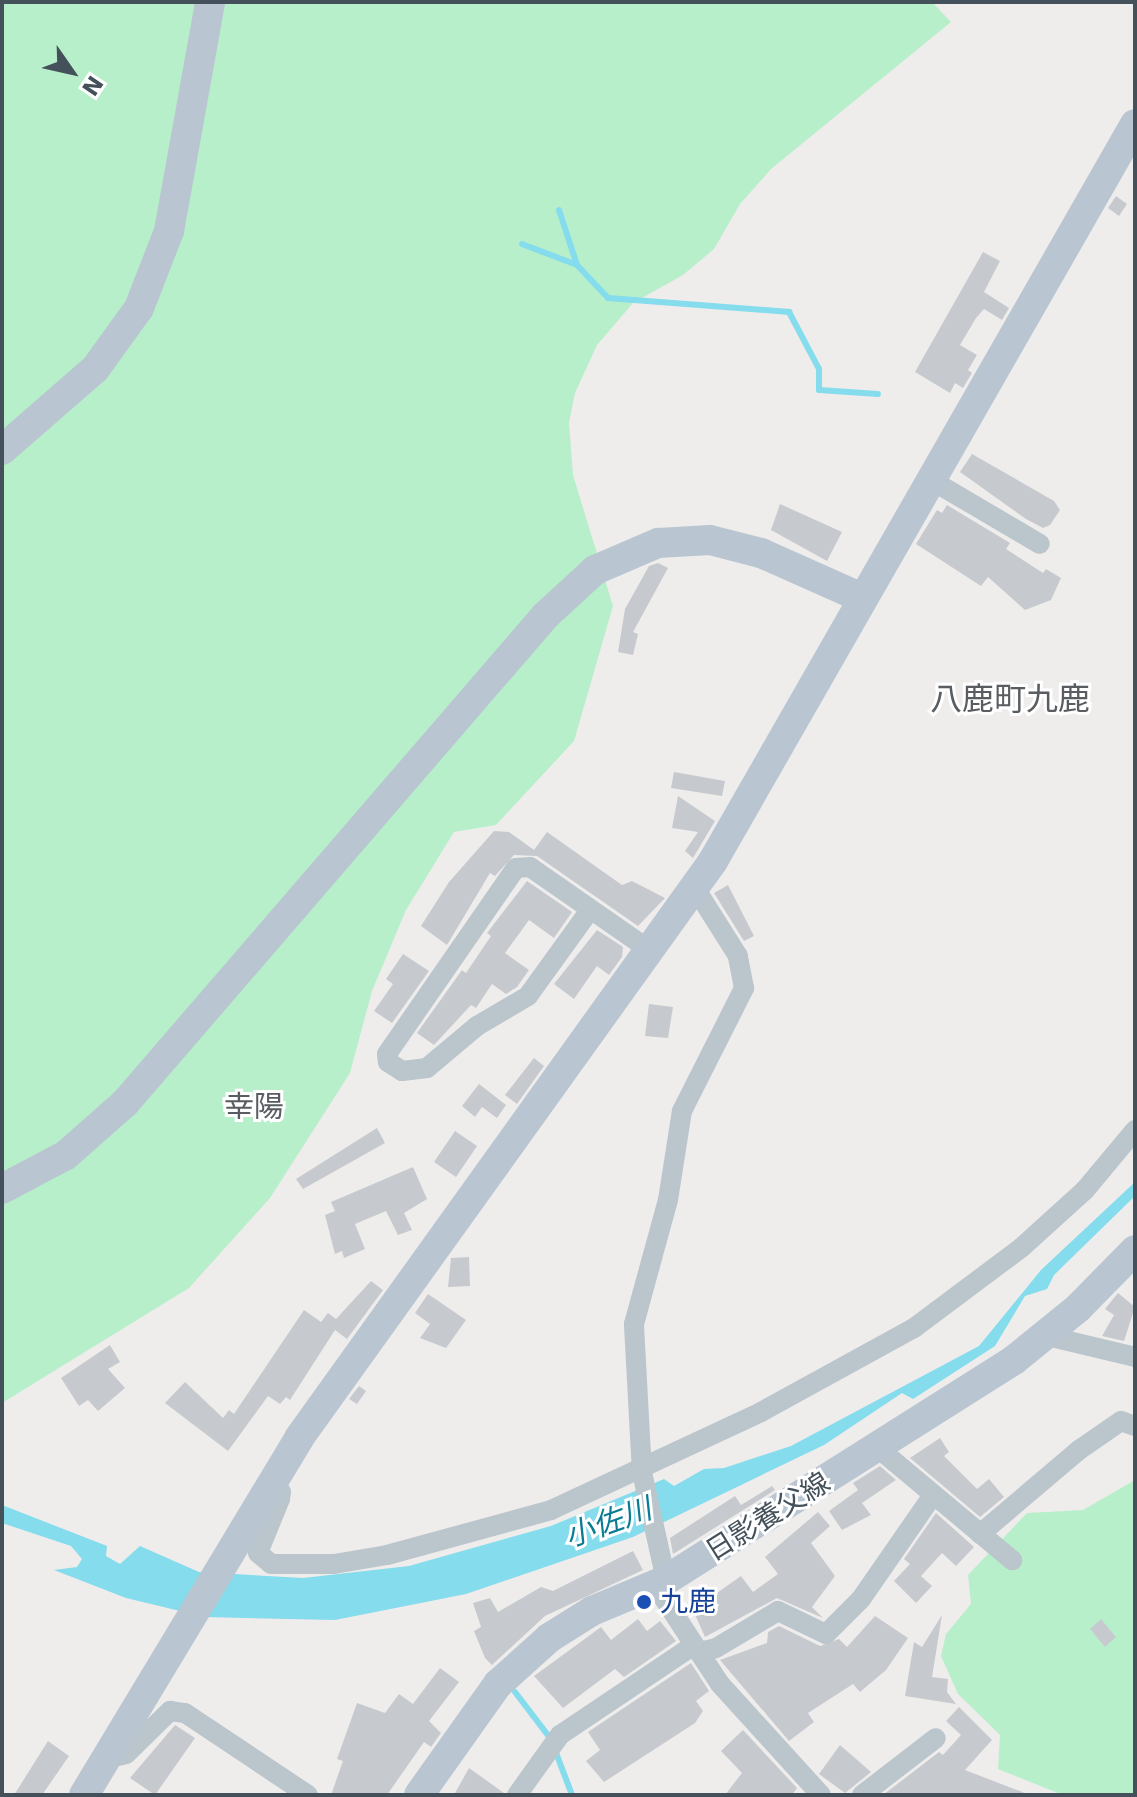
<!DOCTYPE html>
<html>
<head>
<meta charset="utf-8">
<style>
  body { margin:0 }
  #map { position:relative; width:1137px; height:1797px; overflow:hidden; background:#efecec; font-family:"DejaVu Sans","Noto Sans JP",sans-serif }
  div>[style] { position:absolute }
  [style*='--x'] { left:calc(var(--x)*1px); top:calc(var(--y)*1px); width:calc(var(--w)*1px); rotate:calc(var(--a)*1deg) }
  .green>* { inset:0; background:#b8efcb }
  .water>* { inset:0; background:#84dced }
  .stream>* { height:6px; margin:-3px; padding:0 3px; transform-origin:3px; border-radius:3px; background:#84dced }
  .building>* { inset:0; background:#c6cacf }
  .street>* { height:20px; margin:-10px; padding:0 10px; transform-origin:10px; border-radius:10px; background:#bac5cc }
  .secondary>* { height:30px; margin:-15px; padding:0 15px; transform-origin:15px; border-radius:15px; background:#b9c6d1 }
  .dots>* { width:22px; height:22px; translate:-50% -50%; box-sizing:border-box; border:4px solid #fff; border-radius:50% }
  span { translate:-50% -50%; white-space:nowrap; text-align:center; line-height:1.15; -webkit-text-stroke:6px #fff; paint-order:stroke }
  .street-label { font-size:28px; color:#44515a }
  .transit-label { font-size:28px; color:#164399 }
  .left { translate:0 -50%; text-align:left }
  .neighbourhood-label { font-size:30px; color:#595d61 }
  .water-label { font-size:30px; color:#097b92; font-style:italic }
  .quarter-label { font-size:32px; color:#595d61 }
  .frame { position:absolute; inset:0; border:4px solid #44515a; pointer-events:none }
  .north { position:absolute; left:32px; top:32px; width:80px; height:80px; -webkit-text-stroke:6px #fff; paint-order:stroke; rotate:124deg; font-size:22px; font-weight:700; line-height:32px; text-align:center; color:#44515a }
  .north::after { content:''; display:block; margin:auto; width:28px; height:36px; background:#44515a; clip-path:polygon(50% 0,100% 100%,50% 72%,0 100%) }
</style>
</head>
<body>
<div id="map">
  <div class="green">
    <div style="clip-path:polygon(2px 2px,932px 2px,951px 22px,771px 169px,740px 204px,714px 249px,683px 275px,633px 303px,597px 345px,575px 393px,569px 423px,573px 475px,613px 606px,574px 741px,496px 825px,454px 832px,406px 910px,372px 991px,350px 1073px,270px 1198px,189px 1288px,2px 1403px)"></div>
    <div style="clip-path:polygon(1135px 1480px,1135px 1795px,1063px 1795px,998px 1769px,1000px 1735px,958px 1694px,941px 1656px,946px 1634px,971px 1604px,968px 1575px,1027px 1513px,1083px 1510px)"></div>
  </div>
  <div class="water">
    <div style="clip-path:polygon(1135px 1182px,1135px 1196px,1054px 1275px,1047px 1289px,1025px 1296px,995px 1346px,913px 1399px,902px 1393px,824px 1445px,633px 1537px,466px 1594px,335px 1620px,205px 1617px,126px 1598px,54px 1570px,77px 1567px,82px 1559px,71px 1546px,2px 1523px,2px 1505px,107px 1546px,106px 1556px,120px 1564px,140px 1546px,199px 1572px,303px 1578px,409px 1566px,551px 1526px,664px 1479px,674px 1486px,704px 1469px,724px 1468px,791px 1446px,979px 1346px,1041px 1270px)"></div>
  </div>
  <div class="stream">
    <div style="--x:559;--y:210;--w:58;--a:71.9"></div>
    <div style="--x:522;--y:244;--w:59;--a:20.9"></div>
    <div style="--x:577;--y:265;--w:45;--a:46.8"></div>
    <div style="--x:608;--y:298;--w:182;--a:4.4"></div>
    <div style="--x:789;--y:312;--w:64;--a:62.2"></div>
    <div style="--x:819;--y:369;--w:21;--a:90"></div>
    <div style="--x:819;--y:390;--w:59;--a:3.9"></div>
    <div style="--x:515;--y:1692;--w:58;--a:52.7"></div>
    <div style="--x:555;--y:1750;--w:48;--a:69.3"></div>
  </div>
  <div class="building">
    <div style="clip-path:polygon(1116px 196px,1127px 204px,1119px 216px,1108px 208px)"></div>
    <div style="clip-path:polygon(983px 252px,1000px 261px,984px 292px,1009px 308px,1002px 320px,984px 309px,976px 318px,960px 345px,977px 355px,968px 370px,972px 373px,963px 388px,955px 383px,950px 393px,915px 372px)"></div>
    <div style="clip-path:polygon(972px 454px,1054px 501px,1060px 510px,1050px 525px,1043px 528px,1026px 519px,960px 472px)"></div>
    <div style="clip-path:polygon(780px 504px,842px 532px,827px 561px,771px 530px)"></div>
    <div style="clip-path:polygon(947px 505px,1010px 543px,1006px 549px,1043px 573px,1046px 569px,1061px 578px,1051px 600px,1025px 610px,988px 577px,981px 586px,916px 544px,937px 510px,942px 513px)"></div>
    <div style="clip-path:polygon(658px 563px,668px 568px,633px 632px,638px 634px,633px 655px,618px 652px,625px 609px,649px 566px)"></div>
    <div style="clip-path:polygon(674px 772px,725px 781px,722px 796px,671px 788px)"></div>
    <div style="clip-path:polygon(678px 796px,715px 821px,693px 858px,685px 851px,698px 832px,672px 828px)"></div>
    <div style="clip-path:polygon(494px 831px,509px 832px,534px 850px,547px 832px,622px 885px,632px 881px,665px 898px,638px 926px,537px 856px,514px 855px,495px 876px,490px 873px,447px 945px,421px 926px,449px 882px)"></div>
    <div style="clip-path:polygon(527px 881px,572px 912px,554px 938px,529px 920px,505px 953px,529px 970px,517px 987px,506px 994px,492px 984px,476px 1008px,471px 1005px,434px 1045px,417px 1033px,462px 970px,466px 973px,491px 936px,487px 933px)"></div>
    <div style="clip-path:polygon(728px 885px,754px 936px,744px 941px,714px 893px)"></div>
    <div style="clip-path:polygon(597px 930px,623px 947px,622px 957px,609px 975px,597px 966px,574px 999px,554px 984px)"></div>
    <div style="clip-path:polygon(403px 954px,429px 971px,392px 1023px,374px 1011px,393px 984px,386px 979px)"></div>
    <div style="clip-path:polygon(649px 1004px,673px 1007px,668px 1038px,645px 1036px)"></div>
    <div style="clip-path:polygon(534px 1058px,544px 1066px,517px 1104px,505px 1095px)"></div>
    <div style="clip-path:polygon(479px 1084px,506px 1105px,497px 1118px,482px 1107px,475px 1117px,462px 1106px)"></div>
    <div style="clip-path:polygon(377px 1128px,385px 1143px,303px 1189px,296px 1179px)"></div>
    <div style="clip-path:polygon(455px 1131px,477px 1146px,456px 1177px,434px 1162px)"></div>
    <div style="clip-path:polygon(413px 1167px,427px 1199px,404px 1213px,412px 1230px,398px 1235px,386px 1211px,355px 1224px,365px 1249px,344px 1258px,342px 1251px,335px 1254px,325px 1215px,335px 1211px,331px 1202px)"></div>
    <div style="clip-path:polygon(469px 1257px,470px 1286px,448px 1287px,451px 1258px)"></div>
    <div style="clip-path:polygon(371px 1281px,383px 1290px,347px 1339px,335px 1330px,290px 1400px,286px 1397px,280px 1404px,268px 1396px,228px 1451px,165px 1403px,185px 1382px,223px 1418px,229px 1410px,234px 1414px,304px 1310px,321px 1322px,328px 1313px,336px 1319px)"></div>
    <div style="clip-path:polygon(1118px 1293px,1135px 1307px,1124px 1341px,1102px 1336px,1114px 1315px,1105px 1309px)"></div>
    <div style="clip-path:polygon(428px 1294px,466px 1320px,446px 1348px,420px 1338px,430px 1324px,415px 1313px)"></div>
    <div style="clip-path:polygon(110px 1345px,120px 1362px,108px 1369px,125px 1388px,98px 1411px,88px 1400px,79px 1406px,61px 1378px)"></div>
    <div style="clip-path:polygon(359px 1386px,366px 1391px,357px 1404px,349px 1399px)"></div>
    <div style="clip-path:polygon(940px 1438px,949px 1452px,944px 1456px,977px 1489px,989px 1479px,1004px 1497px,980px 1517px,910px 1458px)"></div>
    <div style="clip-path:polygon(880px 1466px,896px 1480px,862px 1503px,871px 1515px,842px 1530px,829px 1511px,858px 1490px,853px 1483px)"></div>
    <div style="clip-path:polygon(772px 1486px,775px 1490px,673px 1554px,670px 1538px,735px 1496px,741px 1505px)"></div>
    <div style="clip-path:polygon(818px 1512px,830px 1526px,811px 1543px,835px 1576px,812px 1607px,823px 1618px,777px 1598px,705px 1637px,693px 1610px,741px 1576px,753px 1592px,778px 1574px,765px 1557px)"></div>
    <div style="clip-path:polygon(936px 1513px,974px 1547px,956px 1566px,942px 1553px,921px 1576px,932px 1586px,916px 1603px,894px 1581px,910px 1564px,904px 1559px)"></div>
    <div style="clip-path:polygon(633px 1551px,643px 1570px,545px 1616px,492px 1665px,485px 1658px,474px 1631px,481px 1627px,473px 1603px,490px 1598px,498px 1612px,541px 1587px,553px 1591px)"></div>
    <div style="clip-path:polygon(942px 1615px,932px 1677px,948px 1679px,947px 1692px,956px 1704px,905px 1696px,914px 1642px,922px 1647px)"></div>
    <div style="clip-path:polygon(875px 1616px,908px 1638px,886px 1670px,860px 1692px,853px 1684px,808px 1713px,814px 1722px,789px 1741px,720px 1660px,767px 1643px,768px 1632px,779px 1626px,820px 1646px,839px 1639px,847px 1647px)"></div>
    <div style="clip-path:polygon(638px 1619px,647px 1631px,660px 1621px,676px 1641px,624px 1677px,615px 1669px,563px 1708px,534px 1676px,601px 1627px,611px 1640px)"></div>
    <div style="clip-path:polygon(1101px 1619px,1116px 1637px,1105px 1647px,1090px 1629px)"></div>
    <div style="clip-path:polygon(691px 1663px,709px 1691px,696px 1701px,703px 1711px,695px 1723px,604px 1782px,586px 1761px,600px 1750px,588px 1732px)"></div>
    <div style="clip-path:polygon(440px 1668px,459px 1682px,429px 1721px,441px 1733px,431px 1747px,424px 1742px,387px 1795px,331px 1795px,343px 1761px,337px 1759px,357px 1703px,385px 1713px,399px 1694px,413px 1704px)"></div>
    <div style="clip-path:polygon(959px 1707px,992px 1740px,965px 1770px,1030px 1795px,883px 1795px,939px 1752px,943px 1755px,961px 1735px,946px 1721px)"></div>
    <div style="clip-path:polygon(175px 1725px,195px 1738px,155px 1795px,130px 1778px)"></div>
    <div style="clip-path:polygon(743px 1730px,797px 1788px,792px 1795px,725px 1795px,742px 1773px,721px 1751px)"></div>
    <div style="clip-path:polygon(48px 1741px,69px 1756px,42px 1795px,14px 1795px)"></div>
    <div style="clip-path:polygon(840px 1745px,871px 1772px,845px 1793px,819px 1774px)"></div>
    <div style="clip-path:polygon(469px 1768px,504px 1793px,504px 1795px,454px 1795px)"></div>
  </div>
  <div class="street">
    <div style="--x:931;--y:480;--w:126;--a:30.4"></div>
    <div style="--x:590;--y:910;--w:106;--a:125.8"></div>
    <div style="--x:528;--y:996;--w:59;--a:149.5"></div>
    <div style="--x:477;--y:1026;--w:65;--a:140"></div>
    <div style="--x:427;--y:1068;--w:25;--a:173"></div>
    <div style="--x:402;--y:1071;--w:17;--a:-147"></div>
    <div style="--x:388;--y:1062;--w:8;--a:-97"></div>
    <div style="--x:387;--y:1054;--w:226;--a:-55.3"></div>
    <div style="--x:516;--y:868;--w:14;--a:-4"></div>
    <div style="--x:530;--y:867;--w:147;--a:34.8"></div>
    <div style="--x:1043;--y:1335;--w:95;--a:13.4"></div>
    <div style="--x:878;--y:1448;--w:175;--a:39.9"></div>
    <div style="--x:271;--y:1483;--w:13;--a:42"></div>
    <div style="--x:281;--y:1492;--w:7;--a:98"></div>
    <div style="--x:280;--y:1499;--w:58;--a:112.2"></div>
    <div style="--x:258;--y:1553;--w:17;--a:40"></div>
    <div style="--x:271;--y:1564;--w:63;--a:0"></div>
    <div style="--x:334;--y:1564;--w:54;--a:-9.6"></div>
    <div style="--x:387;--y:1555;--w:170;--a:-15.3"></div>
    <div style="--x:551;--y:1510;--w:232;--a:-25"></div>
    <div style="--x:761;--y:1412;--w:175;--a:-28.8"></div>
    <div style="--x:914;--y:1328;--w:134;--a:-36.8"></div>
    <div style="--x:1021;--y:1248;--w:86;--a:-42.2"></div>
    <div style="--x:1085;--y:1190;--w:78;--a:-50.2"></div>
    <div style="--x:980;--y:1534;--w:130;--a:-40.3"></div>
    <div style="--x:1079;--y:1450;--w:51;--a:-34.6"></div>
    <div style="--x:1121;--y:1421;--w:15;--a:20"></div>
    <div style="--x:666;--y:1580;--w:110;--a:-102.6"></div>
    <div style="--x:642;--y:1473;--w:149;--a:-93.1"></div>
    <div style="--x:634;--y:1324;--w:129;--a:-74.7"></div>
    <div style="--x:668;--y:1200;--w:90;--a:-81.1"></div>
    <div style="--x:682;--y:1111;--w:138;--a:-63.2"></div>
    <div style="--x:744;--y:988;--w:33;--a:-101"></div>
    <div style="--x:738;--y:956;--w:80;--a:-122.3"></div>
    <div style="--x:655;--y:1585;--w:118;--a:56.7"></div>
    <div style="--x:720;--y:1684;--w:150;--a:47.7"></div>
    <div style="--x:699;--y:1652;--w:17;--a:-13"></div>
    <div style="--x:716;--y:1648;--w:72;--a:-30.8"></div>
    <div style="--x:778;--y:1611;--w:53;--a:25.6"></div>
    <div style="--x:826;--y:1634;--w:49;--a:-45"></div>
    <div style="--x:861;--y:1599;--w:126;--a:-55.3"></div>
    <div style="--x:109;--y:1758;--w:17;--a:-13"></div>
    <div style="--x:126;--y:1754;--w:62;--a:-44.3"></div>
    <div style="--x:170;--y:1711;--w:15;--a:8"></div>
    <div style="--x:185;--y:1713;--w:148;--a:33.7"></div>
    <div style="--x:517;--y:1795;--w:74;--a:-54.4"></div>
    <div style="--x:560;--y:1735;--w:161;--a:-33.9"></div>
    <div style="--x:862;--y:1795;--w:93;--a:-37.6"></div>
  </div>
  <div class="secondary">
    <div style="--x:2;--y:450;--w:123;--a:-41.1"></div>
    <div style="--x:95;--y:369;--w:75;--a:-54.2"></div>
    <div style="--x:139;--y:308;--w:83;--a:-68.7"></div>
    <div style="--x:169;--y:231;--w:233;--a:-79.8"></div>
    <div style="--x:2;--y:1189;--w:72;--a:-28"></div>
    <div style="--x:66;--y:1155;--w:79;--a:-41.4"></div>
    <div style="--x:125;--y:1103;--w:643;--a:-49.22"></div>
    <div style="--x:545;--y:616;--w:68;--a:-42.6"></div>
    <div style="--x:595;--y:570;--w:69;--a:-23.2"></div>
    <div style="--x:658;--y:543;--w:52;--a:-3.3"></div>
    <div style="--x:710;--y:540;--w:53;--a:14.3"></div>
    <div style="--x:761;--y:553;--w:111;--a:24"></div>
    <div style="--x:84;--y:1795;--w:417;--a:-58.9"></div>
    <div style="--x:299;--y:1438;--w:710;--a:-54.34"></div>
    <div style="--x:713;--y:861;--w:849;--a:-60.2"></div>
    <div style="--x:419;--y:1795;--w:136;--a:-54.6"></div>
    <div style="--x:498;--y:1684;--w:69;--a:-42"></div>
    <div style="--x:549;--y:1638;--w:51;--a:-32.1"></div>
    <div style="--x:592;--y:1611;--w:80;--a:-22.7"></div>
    <div style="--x:666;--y:1580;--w:412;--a:-32.3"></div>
    <div style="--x:1014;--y:1360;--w:82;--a:-39.1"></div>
    <div style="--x:1078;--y:1308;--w:81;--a:-45.5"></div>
  </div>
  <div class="dots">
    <div style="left:644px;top:1602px;background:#1a4fb4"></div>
  </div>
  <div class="street-label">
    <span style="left:768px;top:1517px;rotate:-32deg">日影養父線</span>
  </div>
  <div class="transit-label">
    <span class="left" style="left:660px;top:1602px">九鹿</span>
  </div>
  <div class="neighbourhood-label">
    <span style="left:254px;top:1107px">幸陽</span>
  </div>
  <div class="water-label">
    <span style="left:608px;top:1523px;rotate:-20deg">小佐川</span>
  </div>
  <div class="quarter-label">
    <span style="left:1010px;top:699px">八鹿町九鹿</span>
  </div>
  <div class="frame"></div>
  <div class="north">N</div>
</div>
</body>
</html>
